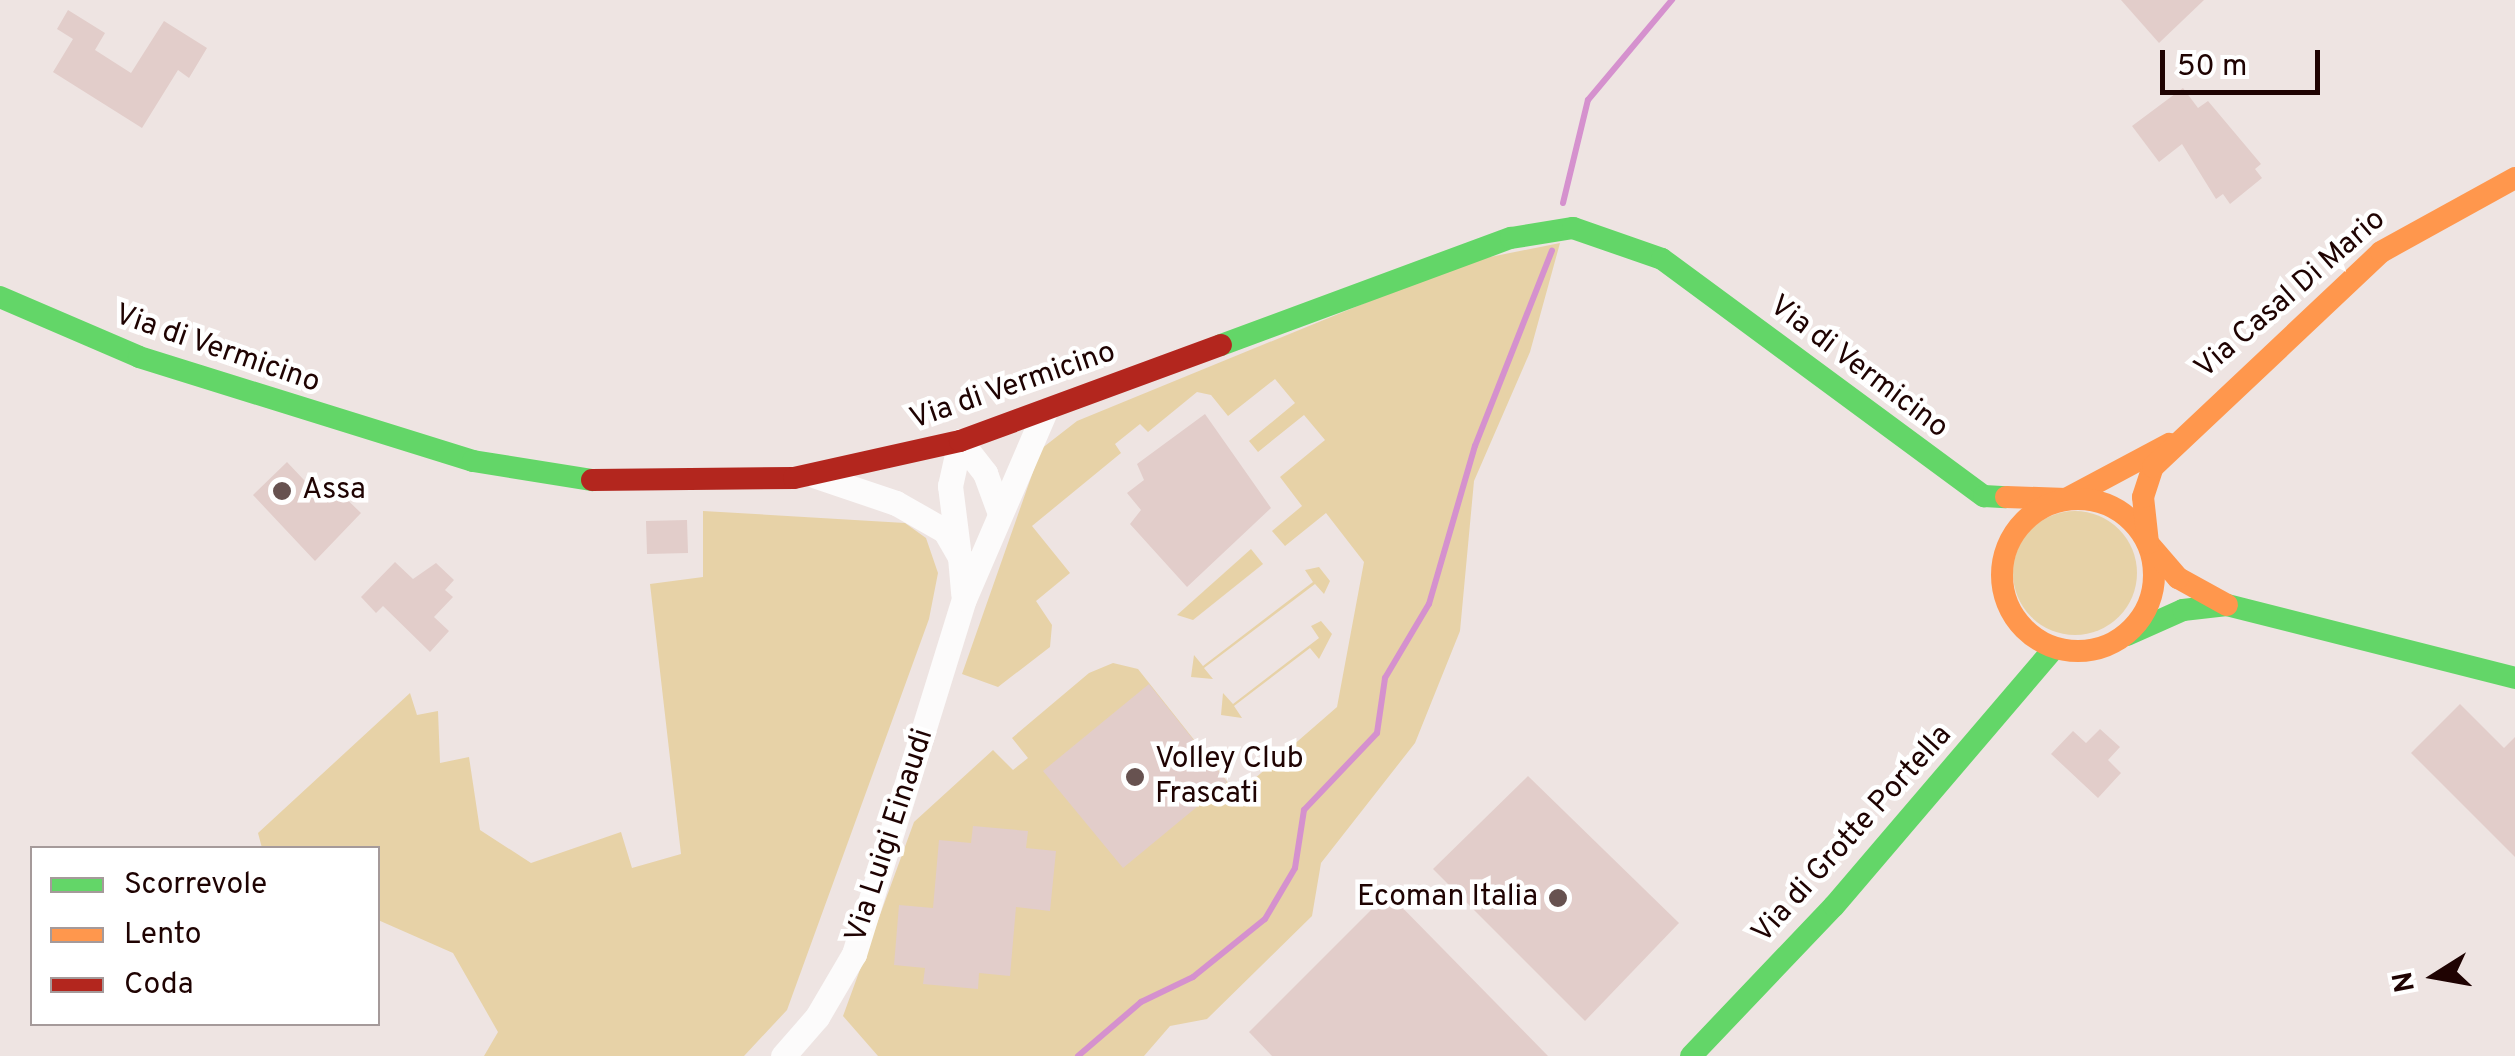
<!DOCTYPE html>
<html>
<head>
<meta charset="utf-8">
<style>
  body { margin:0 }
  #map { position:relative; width:2515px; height:1056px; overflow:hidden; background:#eee4e2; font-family:Overpass,sans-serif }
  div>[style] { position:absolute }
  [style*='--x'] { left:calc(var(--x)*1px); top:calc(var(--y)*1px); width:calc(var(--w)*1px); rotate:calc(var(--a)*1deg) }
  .green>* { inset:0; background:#e7d2a7 }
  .round { border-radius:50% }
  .stream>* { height:6px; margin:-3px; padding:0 3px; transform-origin:3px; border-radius:3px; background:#d591ce }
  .building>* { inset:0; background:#e2cdca }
  .street>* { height:25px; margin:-12.5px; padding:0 12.5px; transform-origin:12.5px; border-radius:12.5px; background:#fcfbfb }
  .fast>* { height:22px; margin:-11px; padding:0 11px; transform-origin:11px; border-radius:11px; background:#63d668 }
  .slow>* { height:22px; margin:-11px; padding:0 11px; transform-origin:11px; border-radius:11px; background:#ff974d }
  .slow>.ring { margin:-11px; padding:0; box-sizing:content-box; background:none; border:22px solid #ff974d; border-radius:50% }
  .jam>* { height:22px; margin:-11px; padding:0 11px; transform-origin:11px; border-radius:11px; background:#b3261e }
  .dots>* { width:28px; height:28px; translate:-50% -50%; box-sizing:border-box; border:5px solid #fff; border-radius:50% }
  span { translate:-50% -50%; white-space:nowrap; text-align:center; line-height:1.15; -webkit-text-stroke:9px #fff; paint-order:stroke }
  .street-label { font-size:30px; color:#1f0302 }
  .poi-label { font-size:30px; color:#1f0302 }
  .left { translate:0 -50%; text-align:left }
  .right { translate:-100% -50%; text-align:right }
  .legend { position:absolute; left:30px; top:846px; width:350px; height:180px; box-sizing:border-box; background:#fff; border:2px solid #a59a9a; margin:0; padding:12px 18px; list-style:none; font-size:30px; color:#1f0302 }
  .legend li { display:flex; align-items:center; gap:20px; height:50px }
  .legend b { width:50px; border:2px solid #a59a9a }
  .north { position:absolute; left:2385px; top:926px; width:100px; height:100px; -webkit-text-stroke:8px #fff; paint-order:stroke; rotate:259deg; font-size:28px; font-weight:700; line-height:40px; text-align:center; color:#1f0302 }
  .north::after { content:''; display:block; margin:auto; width:35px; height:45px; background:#1f0302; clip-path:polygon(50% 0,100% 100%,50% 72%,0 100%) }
  .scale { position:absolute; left:2160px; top:50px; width:160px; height:45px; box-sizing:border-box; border:5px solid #1f0302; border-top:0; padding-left:12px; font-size:30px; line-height:35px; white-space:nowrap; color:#1f0302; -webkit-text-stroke:8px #fff; paint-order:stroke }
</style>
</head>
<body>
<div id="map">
  <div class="green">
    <div style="clip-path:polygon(1560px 243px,1530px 352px,1474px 481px,1460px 631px,1415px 743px,1321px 863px,1312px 916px,1207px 1019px,1170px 1026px,1144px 1056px,878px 1056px,843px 1016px,914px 822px,993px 750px,1013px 770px,1028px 758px,1012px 738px,1089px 673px,1113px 663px,1138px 669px,1237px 794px,1337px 707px,1364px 562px,1326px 513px,1285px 546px,1272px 531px,1302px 506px,1280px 477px,1325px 440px,1304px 415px,1258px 452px,1249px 441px,1295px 403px,1275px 379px,1228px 416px,1211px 395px,1197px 392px,1148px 432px,1140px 424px,1115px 444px,1121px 453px,1032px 526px,1070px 573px,1036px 601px,1052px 625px,1050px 647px,998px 687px,962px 674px,1041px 449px,1077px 421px,1465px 262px)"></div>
    <div class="round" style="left:2013px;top:511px;width:124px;height:124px"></div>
    <div style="clip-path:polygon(703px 511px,905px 523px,926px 538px,938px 573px,929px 619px,787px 1010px,744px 1056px,484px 1056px,498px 1032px,453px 953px,378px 920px,378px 848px,262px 848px,258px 833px,410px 693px,417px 715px,438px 711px,440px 763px,469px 757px,480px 830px,531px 863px,621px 832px,632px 868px,681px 854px,650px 584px,703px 577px)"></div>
    <div style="clip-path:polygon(1251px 549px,1263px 564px,1193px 620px,1177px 615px)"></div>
    <div style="clip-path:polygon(1319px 567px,1330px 581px,1324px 594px,1315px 584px,1204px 668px,1213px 679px,1191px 677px,1194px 655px,1203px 666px,1313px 582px,1305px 570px)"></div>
    <div style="clip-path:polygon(1321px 621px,1332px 634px,1319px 659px,1310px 648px,1234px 706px,1242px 718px,1221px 715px,1223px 693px,1233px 704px,1319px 638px,1311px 626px)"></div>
  </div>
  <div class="stream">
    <div style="--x:1563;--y:203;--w:106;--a:-76.4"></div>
    <div style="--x:1588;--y:100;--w:131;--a:-50"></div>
    <div style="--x:1078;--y:1056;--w:83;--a:-40.6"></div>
    <div style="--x:1141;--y:1002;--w:58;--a:-25.7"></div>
    <div style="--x:1193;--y:977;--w:92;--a:-38.9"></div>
    <div style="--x:1265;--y:919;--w:59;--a:-59.5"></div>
    <div style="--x:1295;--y:868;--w:59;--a:-81.2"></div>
    <div style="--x:1304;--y:810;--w:106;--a:-46.5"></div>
    <div style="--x:1377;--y:733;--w:56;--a:-81.7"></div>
    <div style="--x:1385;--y:678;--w:86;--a:-59.3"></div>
    <div style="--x:1429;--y:604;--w:165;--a:-73.8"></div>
    <div style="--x:1475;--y:446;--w:210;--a:-68.5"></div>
  </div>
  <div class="building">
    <div style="clip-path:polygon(2121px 0,2204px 0,2159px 43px)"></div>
    <div style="clip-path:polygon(68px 10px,105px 33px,95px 50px,131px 73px,164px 21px,207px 48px,189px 78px,178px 70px,142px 128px,53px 72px,73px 39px,57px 29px)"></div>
    <div style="clip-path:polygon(2183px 88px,2198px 108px,2208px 101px,2261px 164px,2255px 169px,2262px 178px,2230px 204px,2223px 194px,2216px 199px,2182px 144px,2159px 162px,2132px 126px)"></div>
    <div style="clip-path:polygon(1205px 414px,1271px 508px,1187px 587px,1130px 524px,1141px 510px,1127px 493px,1144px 480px,1137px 464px)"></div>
    <div style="clip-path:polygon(287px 462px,321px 498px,333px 486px,361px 513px,315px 561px,253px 495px)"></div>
    <div style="clip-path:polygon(687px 520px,688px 553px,647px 554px,646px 521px)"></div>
    <div style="clip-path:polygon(395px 562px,413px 579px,436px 563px,454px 580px,445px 590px,453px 597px,434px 617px,449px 631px,430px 652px,383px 606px,376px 613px,361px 597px)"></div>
    <div style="clip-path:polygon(1149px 684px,1227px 782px,1123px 868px,1043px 771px)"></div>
    <div style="clip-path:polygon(2460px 704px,2504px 748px,2515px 737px,2515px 857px,2411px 753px)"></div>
    <div style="clip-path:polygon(2100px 729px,2120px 747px,2108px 760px,2121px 773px,2098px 798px,2051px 754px,2073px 731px,2086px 743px)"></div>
    <div style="clip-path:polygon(1528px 776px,1679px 923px,1585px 1021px,1433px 869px)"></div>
    <div style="clip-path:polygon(973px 826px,1028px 831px,1026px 848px,1056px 851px,1050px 911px,1016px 907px,1010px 976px,979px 973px,978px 989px,923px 984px,925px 968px,894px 965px,899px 905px,933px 908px,939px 840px,971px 843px)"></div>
    <div style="clip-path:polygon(1388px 893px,1548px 1056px,1272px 1056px,1249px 1032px)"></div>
  </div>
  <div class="street">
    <div style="--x:960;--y:441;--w:41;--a:52"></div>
    <div style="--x:985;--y:473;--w:40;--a:69.8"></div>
    <div style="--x:816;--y:476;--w:84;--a:18.6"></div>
    <div style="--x:896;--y:503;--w:56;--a:29.7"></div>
    <div style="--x:945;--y:531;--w:30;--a:60"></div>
    <div style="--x:960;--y:557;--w:37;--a:85"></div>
    <div style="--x:958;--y:549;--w:64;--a:-97.2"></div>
    <div style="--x:950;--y:486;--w:46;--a:-77.5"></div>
    <div style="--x:783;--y:1056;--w:52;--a:-48.9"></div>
    <div style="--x:817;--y:1017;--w:73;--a:-59.6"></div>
    <div style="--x:854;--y:954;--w:372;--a:-72.8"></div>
    <div style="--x:964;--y:599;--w:205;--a:-66.7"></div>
  </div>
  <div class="fast">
    <div style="--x:0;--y:297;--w:151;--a:23.3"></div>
    <div style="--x:139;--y:357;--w:350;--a:17.3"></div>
    <div style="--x:473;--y:461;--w:121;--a:9.1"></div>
    <div style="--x:1221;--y:345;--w:309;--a:-20.3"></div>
    <div style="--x:1511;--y:238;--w:63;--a:-9.2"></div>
    <div style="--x:1573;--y:228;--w:94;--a:19.2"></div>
    <div style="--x:1662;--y:259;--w:400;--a:36.4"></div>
    <div style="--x:1984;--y:496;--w:22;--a:3"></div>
    <div style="--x:2127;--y:635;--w:61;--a:-24.1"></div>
    <div style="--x:2183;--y:610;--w:44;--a:-6.5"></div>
    <div style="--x:2227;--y:605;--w:297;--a:14.2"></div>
    <div style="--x:1691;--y:1056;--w:207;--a:-46.4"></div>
    <div style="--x:1834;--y:906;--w:339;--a:-49.5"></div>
  </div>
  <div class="slow">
    <div style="--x:2006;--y:497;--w:60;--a:1.9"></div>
    <div style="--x:2066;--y:499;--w:117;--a:-28.1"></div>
    <div class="ring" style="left:2002px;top:499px;width:130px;height:130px"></div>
    <div style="--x:2227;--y:605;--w:56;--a:-151.1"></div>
    <div style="--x:2178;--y:578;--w:46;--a:-130.6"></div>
    <div style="--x:2148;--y:543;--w:46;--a:-96.2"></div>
    <div style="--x:2143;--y:497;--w:32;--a:-72"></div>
    <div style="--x:2153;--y:467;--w:313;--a:-43.3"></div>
    <div style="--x:2381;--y:252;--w:153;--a:-28.9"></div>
  </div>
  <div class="jam">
    <div style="--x:592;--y:480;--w:202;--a:-0.6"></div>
    <div style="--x:794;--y:478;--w:170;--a:-12.6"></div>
    <div style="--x:960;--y:441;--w:278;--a:-20.2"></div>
  </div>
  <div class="dots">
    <div style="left:282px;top:491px;background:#675250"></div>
    <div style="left:1135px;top:777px;background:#675250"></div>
    <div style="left:1558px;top:898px;background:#675250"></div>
  </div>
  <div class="street-label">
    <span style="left:2291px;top:295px;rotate:-41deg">Via Casal Di Mario</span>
    <span style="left:217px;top:350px;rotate:19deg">Via di Vermicino</span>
    <span style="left:1858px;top:368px;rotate:37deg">Via di Vermicino</span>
    <span style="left:1013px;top:387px;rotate:-19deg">Via di Vermicino</span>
    <span style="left:1853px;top:835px;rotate:-48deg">Via di Grotte Portella</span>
    <span style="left:891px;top:836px;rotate:-72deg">Via Luigi Einaudi</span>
  </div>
  <div class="poi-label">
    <span class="left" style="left:302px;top:491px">Assa</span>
    <span class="left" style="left:1155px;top:777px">Volley Club<br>Frascati</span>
    <span class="right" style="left:1538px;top:898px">Ecoman Italia</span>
  </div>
  <ul class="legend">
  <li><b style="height:12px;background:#63d668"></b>Scorrevole</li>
  <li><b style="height:12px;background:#ff974d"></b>Lento</li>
  <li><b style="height:12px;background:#b3261e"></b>Coda</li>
  </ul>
  <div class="north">N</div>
  <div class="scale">50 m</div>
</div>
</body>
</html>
